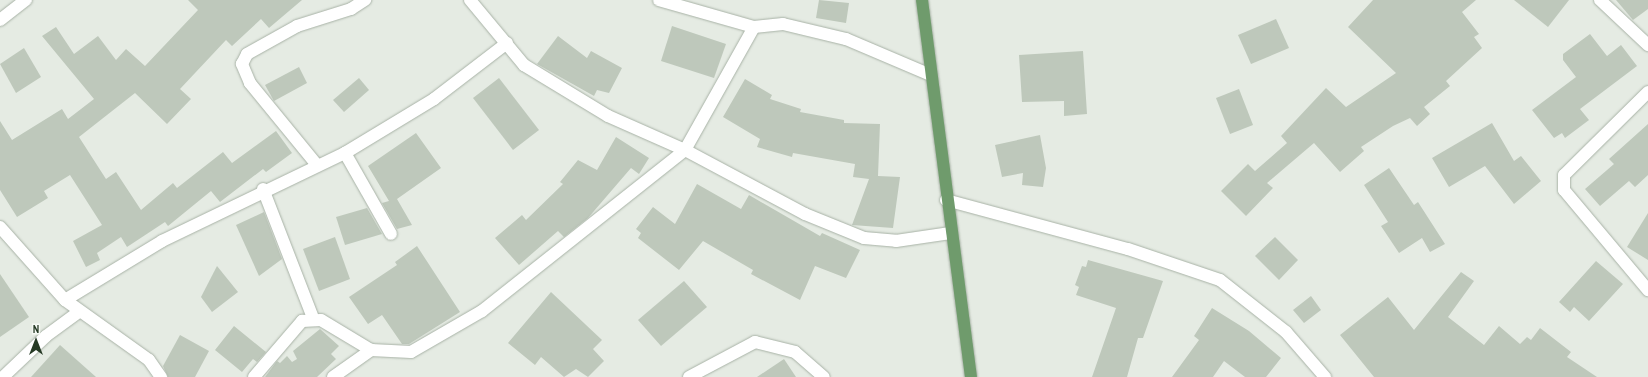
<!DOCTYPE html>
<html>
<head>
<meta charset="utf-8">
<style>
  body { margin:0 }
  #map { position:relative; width:1648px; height:377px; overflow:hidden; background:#e5ebe3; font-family:"Archivo Narrow",sans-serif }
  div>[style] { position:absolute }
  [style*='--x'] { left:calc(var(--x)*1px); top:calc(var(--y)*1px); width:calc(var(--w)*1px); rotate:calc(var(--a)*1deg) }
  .building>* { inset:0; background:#bec8bb }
  .roads { filter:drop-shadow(0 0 1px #a8b2a6) drop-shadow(0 0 1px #a8b2a6) }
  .minor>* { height:12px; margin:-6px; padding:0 6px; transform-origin:6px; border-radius:6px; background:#fff }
  .major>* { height:12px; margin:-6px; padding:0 6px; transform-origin:6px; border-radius:6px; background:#6f9b6c }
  span { translate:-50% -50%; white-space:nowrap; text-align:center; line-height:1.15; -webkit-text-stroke:4px #f4f8f3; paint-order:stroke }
  .north { position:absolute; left:16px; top:321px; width:40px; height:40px; -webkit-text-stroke:3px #f4f8f3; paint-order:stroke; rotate:0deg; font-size:11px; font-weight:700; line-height:16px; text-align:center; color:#263a25 }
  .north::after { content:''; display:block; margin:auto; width:14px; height:18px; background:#263a25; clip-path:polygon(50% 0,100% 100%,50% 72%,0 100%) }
</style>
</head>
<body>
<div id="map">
  <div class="building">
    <div style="clip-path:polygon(188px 0,302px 0,269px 28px,261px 19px,232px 46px,226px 40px,180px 89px,191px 99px,167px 124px,135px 93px,79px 137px,106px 179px,116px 172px,141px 210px,173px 183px,177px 188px,223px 152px,232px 163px,276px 131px,292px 153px,266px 172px,263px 169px,220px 202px,211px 191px,168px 226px,165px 222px,127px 247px,121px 237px,97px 253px,100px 260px,86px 267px,73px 241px,102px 225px,70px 175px,44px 191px,48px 198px,17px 217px,0 190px,0 121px,12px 140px,62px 109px,68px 119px,94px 99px,42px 36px,56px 27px,74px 54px,98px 36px,116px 60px,126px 49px,145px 66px,198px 10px)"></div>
    <div style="clip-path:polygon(819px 0,849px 3px,846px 23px,816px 18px)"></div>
    <div style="clip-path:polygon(1373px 0,1476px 0,1462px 12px,1479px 34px,1474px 37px,1482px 48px,1446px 81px,1450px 86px,1424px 107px,1430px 114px,1417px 126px,1410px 118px,1393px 126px,1361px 147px,1364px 151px,1340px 172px,1314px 143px,1267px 183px,1273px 188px,1246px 216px,1221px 191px,1248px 164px,1255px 171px,1287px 143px,1281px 136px,1326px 88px,1346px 107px,1396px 73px,1348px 27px)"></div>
    <div style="clip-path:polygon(1514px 0,1569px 0,1548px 27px)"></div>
    <div style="clip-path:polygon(1616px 0,1648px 0,1648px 9px,1633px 20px)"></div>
    <div style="clip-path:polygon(1276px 19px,1289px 48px,1251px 64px,1238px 35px)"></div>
    <div style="clip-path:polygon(672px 26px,726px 44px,714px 78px,661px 61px)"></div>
    <div style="clip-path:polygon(1590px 34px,1607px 56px,1621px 45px,1637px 66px,1580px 109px,1589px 120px,1565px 138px,1562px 133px,1554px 138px,1532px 110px,1576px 77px,1563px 60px,1563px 54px)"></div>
    <div style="clip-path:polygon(558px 36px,587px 58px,591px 51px,622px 68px,609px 93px,597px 90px,594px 96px,537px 64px)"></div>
    <div style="clip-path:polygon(24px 48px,41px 77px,16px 93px,0 64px)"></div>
    <div style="clip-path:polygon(1083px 51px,1087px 114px,1064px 116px,1064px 101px,1022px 102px,1019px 55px)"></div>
    <div style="clip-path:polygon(299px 67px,307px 83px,274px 101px,265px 85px)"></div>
    <div style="clip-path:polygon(359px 78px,369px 90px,344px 112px,333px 100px)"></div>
    <div style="clip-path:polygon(499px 78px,539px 130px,513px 150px,473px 98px)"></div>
    <div style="clip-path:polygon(745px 79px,772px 95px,770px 99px,801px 109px,800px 112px,844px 120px,844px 123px,880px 124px,878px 176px,900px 177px,893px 228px,852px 225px,869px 179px,853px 177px,855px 164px,793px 153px,792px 157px,757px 147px,760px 139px,723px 117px)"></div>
    <div style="clip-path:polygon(1239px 89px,1253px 125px,1230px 134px,1216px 98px)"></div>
    <div style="clip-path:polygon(1492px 123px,1514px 161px,1521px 156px,1541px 181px,1514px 204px,1485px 166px,1449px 187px,1432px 158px)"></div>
    <div style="clip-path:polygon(1648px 124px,1648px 175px,1635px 187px,1629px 181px,1600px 206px,1585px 189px,1614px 164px,1609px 159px)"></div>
    <div style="clip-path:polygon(416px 133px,441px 168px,397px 199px,412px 225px,397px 229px,382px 203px,389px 201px,368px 166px)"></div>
    <div style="clip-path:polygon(1040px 135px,1046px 168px,1043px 187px,1022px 185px,1023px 173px,1002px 177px,995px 145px)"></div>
    <div style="clip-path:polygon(616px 137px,649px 158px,639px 174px,631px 168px,588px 218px,564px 237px,558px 231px,519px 265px,495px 238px,522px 215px,526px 220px,563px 184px,560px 182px,578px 160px,597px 170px)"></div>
    <div style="clip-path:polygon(1389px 168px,1414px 205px,1418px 202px,1445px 244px,1430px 252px,1422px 238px,1399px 253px,1381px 226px,1388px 222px,1364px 185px)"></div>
    <div style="clip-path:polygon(697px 184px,741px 209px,749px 195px,820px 236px,822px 233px,860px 250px,846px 278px,815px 266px,800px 300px,751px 274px,753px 270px,703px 241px,679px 270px,638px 238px,641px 233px,636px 229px,653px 207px,675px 224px)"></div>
    <div style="clip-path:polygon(367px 208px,382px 234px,345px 245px,336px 217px)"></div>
    <div style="clip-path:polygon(264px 212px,282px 259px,259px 276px,236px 225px)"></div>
    <div style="clip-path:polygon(1648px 213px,1648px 260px,1627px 247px)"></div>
    <div style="clip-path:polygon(335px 237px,350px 279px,319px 291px,303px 249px)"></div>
    <div style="clip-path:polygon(1275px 237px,1298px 260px,1279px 280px,1255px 256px)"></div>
    <div style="clip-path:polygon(417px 246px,460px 312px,409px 344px,402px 344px,382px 315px,368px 324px,349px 297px,397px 265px,395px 262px)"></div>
    <div style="clip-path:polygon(1088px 260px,1163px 281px,1143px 338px,1138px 338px,1127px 377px,1092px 377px,1116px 308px,1076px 295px,1079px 287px,1075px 285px,1082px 266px,1086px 267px)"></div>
    <div style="clip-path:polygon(1596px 261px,1623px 284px,1589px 321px,1574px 307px,1570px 312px,1559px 302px)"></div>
    <div style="clip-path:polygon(217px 266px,238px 292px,212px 312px,201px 297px)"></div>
    <div style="clip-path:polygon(1461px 272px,1474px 281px,1448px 317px,1484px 345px,1499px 326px,1520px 344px,1527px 337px,1531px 340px,1540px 328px,1571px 352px,1567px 357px,1597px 377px,1374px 377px,1340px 335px,1388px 297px,1414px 330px)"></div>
    <div style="clip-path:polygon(0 274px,29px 317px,0 337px)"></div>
    <div style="clip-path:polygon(684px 281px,707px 307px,661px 346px,638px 320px)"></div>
    <div style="clip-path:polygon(551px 292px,602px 340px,593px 349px,604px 361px,588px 377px,576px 369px,564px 377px,541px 357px,535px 365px,508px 343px)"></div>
    <div style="clip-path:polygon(1311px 296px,1321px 310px,1304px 323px,1293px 310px)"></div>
    <div style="clip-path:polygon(1212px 308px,1249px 331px,1281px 358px,1266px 377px,1245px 377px,1224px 361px,1213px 377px,1172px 377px,1199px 340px,1194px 336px)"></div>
    <div style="clip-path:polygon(234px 326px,266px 352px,257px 362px,253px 359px,242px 372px,215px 350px)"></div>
    <div style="clip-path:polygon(320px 329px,339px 346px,331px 354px,336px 359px,317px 377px,265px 377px,277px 361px,280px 363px,287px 356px,292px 362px,297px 359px,293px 351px)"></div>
    <div style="clip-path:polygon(180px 335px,209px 351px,195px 377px,168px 377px,163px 366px)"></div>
    <div style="clip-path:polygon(60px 345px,96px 377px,31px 377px)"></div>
    <div style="clip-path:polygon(784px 359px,796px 377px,757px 377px)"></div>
  </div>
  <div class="roads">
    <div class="minor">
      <div style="--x:470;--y:0;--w:85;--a:50.3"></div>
      <div style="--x:524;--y:65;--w:98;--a:31.3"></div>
      <div style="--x:608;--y:116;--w:84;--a:23.8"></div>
      <div style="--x:685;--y:150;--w:136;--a:28.1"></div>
      <div style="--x:805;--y:214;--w:64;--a:22.1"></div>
      <div style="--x:864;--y:238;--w:32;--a:5"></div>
      <div style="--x:896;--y:241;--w:55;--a:-8.4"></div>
      <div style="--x:659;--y:0;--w:99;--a:15.9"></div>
      <div style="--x:1600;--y:0;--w:66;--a:43.2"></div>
      <div style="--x:0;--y:20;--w:33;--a:-38"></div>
      <div style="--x:1648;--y:92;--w:118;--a:135.3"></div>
      <div style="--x:1564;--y:175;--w:15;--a:90"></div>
      <div style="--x:1564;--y:190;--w:131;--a:50"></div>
      <div style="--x:345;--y:153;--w:93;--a:60.4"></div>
      <div style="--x:317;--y:165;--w:106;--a:-129.3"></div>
      <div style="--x:250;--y:83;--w:21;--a:-113"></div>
      <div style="--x:242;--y:64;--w:11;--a:-63"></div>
      <div style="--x:247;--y:54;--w:57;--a:-29.2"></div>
      <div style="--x:297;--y:26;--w:57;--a:-17.5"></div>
      <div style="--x:351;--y:9;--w:17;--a:-33"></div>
      <div style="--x:263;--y:189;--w:138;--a:68.8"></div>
      <div style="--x:946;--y:200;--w:188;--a:15.1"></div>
      <div style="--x:1128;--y:249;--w:97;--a:18.6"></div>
      <div style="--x:1220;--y:280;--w:84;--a:38.2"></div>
      <div style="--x:1286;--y:332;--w:60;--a:49.1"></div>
      <div style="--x:0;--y:227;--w:98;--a:48.3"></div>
      <div style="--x:65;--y:300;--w:103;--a:35.5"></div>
      <div style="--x:149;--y:360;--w:21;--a:55"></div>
      <div style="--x:65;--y:300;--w:114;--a:-31.3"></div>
      <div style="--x:162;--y:241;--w:203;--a:-25.7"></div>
      <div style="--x:345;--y:153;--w:104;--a:-31.2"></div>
      <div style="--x:434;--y:99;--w:92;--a:-37.5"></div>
      <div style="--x:3;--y:377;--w:59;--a:-43.6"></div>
      <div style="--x:46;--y:336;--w:42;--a:-36.3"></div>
      <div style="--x:254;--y:377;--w:74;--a:-49.4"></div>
      <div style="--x:302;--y:321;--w:19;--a:-3"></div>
      <div style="--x:321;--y:320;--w:58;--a:31"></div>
      <div style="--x:371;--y:350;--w:40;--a:2.9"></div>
      <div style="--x:411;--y:352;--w:82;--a:-30"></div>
      <div style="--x:482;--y:311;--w:259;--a:-38.4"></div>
      <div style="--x:685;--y:150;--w:141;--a:-60.7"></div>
      <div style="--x:754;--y:27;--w:29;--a:-6"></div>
      <div style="--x:783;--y:24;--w:65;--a:13.4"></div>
      <div style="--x:846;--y:39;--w:92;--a:23"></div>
      <div style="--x:333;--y:377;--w:47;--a:-35.4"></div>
      <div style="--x:689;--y:377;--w:75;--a:-27.9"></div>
      <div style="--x:755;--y:342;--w:41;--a:14"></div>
      <div style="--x:795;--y:352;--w:38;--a:41"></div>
    </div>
    <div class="major">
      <div style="--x:922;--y:0;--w:380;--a:82.6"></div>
    </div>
  </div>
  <div class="north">N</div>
</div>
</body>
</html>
